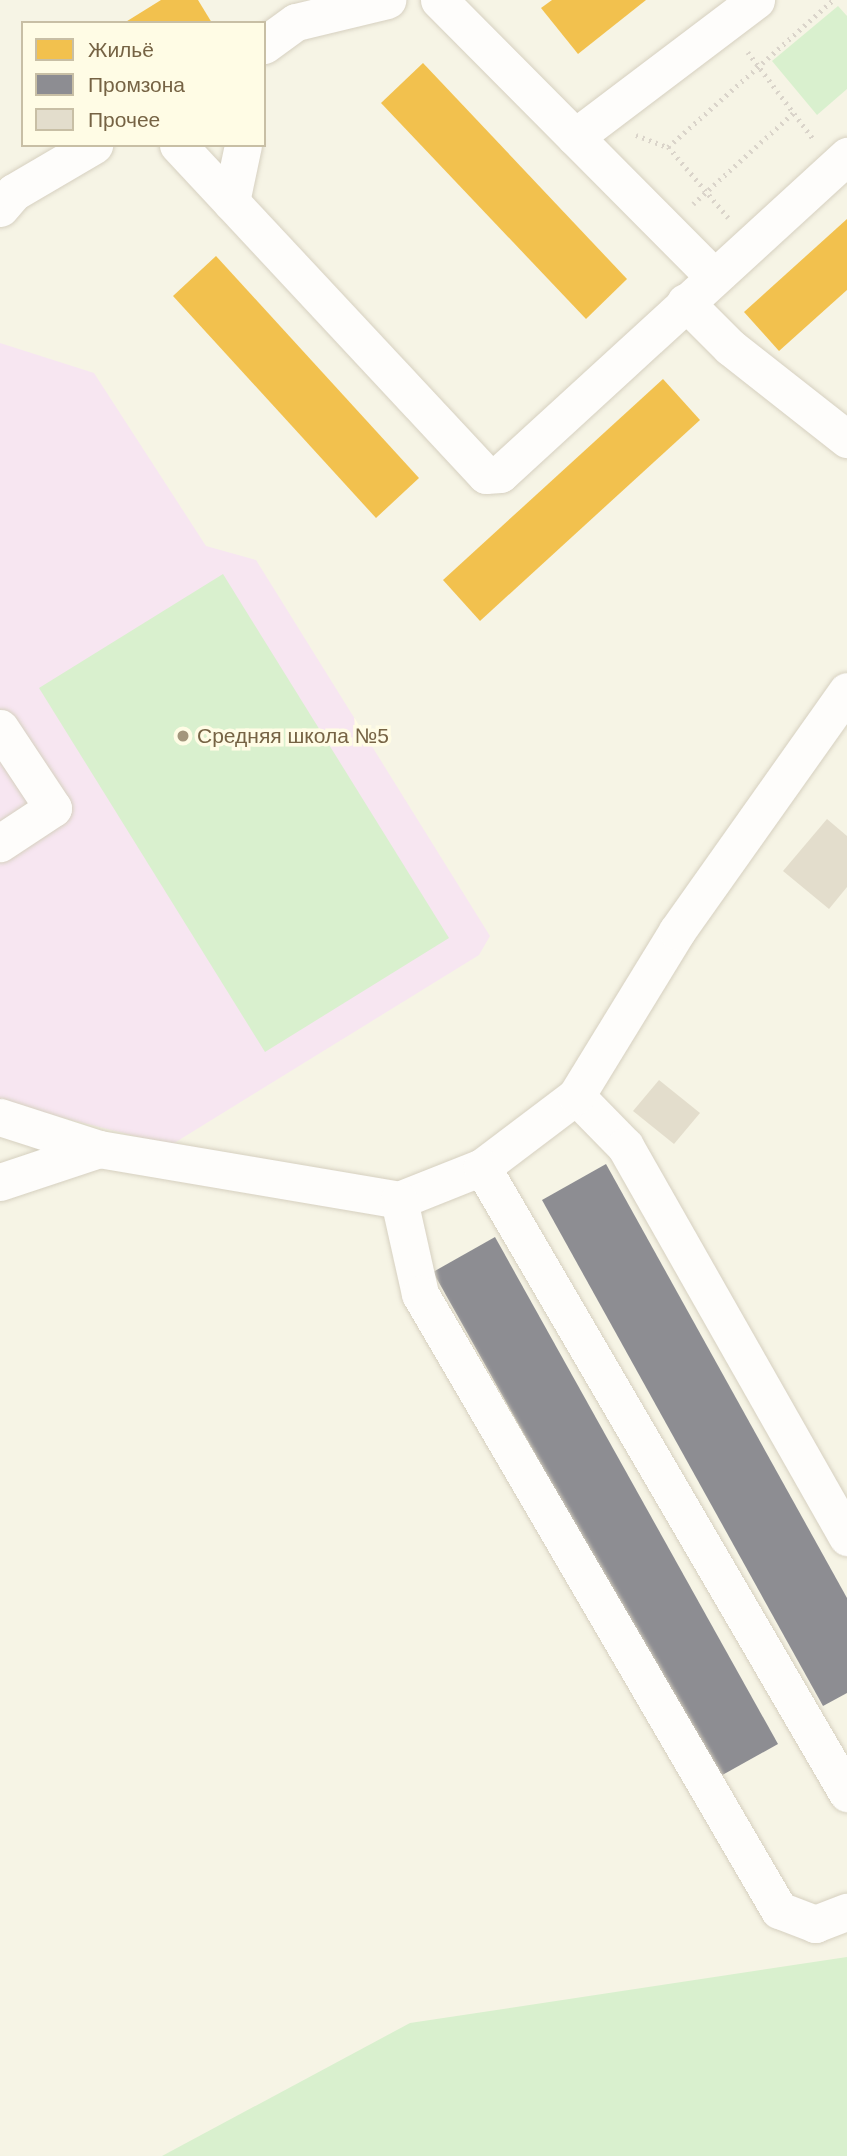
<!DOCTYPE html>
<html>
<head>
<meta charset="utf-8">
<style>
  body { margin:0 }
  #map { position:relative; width:847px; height:2156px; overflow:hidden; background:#f6f4e5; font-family:Helvetica,sans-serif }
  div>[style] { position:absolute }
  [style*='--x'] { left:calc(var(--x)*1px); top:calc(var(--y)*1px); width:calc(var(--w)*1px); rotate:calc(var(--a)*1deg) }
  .education>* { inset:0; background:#f7e6f1 }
  .green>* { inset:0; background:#d9f0ce }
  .homes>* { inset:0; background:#f2c14e }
  .industry>* { inset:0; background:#8d8d92 }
  .building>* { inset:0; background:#e3ddcc }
  .path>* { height:4.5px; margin-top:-2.25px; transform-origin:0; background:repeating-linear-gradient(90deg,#dad4ca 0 2px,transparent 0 7px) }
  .roads { filter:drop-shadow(0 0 2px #d6d0c0) drop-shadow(0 0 2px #d6d0c0) }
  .minor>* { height:37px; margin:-18.5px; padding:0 18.5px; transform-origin:18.5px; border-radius:18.5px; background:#fefdfb }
  .dots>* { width:19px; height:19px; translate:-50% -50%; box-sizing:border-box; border:4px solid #fffce5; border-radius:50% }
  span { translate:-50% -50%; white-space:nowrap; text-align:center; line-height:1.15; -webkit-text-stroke:7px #fffce5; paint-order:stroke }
  .poi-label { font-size:21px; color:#766344 }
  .left { translate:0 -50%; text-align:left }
  .legend { position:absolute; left:21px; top:21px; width:245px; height:126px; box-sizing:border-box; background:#fffce5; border:2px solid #c8bfa5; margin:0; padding:9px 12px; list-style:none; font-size:21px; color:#766344 }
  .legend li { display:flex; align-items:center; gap:14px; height:35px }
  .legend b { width:35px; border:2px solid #c8bfa5 }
</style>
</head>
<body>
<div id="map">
  <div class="education">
    <div style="clip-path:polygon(0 343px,94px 373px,206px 546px,256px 560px,490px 936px,479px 955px,171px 1145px,0 1102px)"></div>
  </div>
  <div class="green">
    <div style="clip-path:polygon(838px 6px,847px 16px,847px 89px,817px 115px,772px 61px)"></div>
    <div style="clip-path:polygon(223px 574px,449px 938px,265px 1052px,39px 688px)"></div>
    <div style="clip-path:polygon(847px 1957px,847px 2156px,162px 2156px,410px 2023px)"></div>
  </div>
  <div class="homes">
    <div style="clip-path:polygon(161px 0,198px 0,212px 23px,124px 23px)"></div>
    <div style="clip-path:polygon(552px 0,646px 0,578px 54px,541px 8px)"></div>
    <div style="clip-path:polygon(423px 63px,627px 279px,586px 319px,381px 103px)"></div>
    <div style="clip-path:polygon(847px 219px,847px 290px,779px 351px,744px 312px)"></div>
    <div style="clip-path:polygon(216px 256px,419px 478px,376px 518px,173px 296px)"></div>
    <div style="clip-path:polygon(663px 379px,700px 420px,480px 621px,443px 580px)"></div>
  </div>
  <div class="industry">
    <div style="clip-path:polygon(606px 1164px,847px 1598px,847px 1693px,823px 1706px,542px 1200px)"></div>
    <div style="clip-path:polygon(495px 1237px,778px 1744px,717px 1778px,433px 1272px)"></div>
  </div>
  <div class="building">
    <div style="clip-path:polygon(827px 819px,847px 836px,847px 887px,829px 909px,783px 871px)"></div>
    <div style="clip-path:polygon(659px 1080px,700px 1113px,674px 1144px,633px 1111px)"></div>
  </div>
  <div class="path">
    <div style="--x:748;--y:52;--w:110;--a:53.1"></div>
    <div style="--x:636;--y:135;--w:34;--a:21"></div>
    <div style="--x:693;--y:204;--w:135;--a:-42.3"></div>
    <div style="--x:728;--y:218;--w:93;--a:-130.2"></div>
    <div style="--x:668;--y:147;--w:221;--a:-41.7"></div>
  </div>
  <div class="roads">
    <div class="minor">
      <div style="--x:439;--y:0;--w:389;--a:45.2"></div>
      <div style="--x:264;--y:45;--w:39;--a:-36"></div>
      <div style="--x:296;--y:22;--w:94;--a:-13.6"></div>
      <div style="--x:575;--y:137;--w:227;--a:-37.1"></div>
      <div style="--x:178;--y:145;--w:451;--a:47"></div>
      <div style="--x:486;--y:475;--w:14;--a:-4"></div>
      <div style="--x:500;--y:474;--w:471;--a:-42.5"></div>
      <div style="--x:231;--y:202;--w:58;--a:-78.1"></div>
      <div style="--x:0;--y:208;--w:21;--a:-49"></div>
      <div style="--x:14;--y:192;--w:93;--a:-30.4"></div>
      <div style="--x:685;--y:302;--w:64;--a:45"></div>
      <div style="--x:730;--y:347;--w:149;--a:38.2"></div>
      <div style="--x:0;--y:728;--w:96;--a:56.5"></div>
      <div style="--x:53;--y:808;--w:64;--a:146.6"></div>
      <div style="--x:576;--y:1096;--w:70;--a:45.6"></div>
      <div style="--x:625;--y:1146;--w:450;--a:60.4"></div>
      <div style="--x:0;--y:1117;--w:104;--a:17.9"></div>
      <div style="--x:99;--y:1149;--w:304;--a:9.6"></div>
      <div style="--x:399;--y:1200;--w:89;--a:-21.7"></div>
      <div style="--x:482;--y:1167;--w:118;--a:-37.1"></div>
      <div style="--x:576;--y:1096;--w:193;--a:-58.5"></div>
      <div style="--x:677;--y:931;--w:294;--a:-54.7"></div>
      <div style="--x:482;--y:1167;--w:725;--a:59.75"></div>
      <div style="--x:0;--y:1182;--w:104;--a:-18.4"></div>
      <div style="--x:399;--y:1200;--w:96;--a:77.4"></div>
      <div style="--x:420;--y:1294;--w:713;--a:59.77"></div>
      <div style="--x:779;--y:1910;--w:39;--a:21"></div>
      <div style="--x:815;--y:1924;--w:34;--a:-21"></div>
    </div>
  </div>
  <div class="dots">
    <div style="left:183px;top:736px;background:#a3967c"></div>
  </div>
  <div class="poi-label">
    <span class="left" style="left:197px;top:736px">Средняя школа №5</span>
  </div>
  <ul class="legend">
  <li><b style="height:19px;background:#f2c14e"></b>Жильё</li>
  <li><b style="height:19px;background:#8d8d92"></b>Промзона</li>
  <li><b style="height:19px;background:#e3ddcc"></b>Прочее</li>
  </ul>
</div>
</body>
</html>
